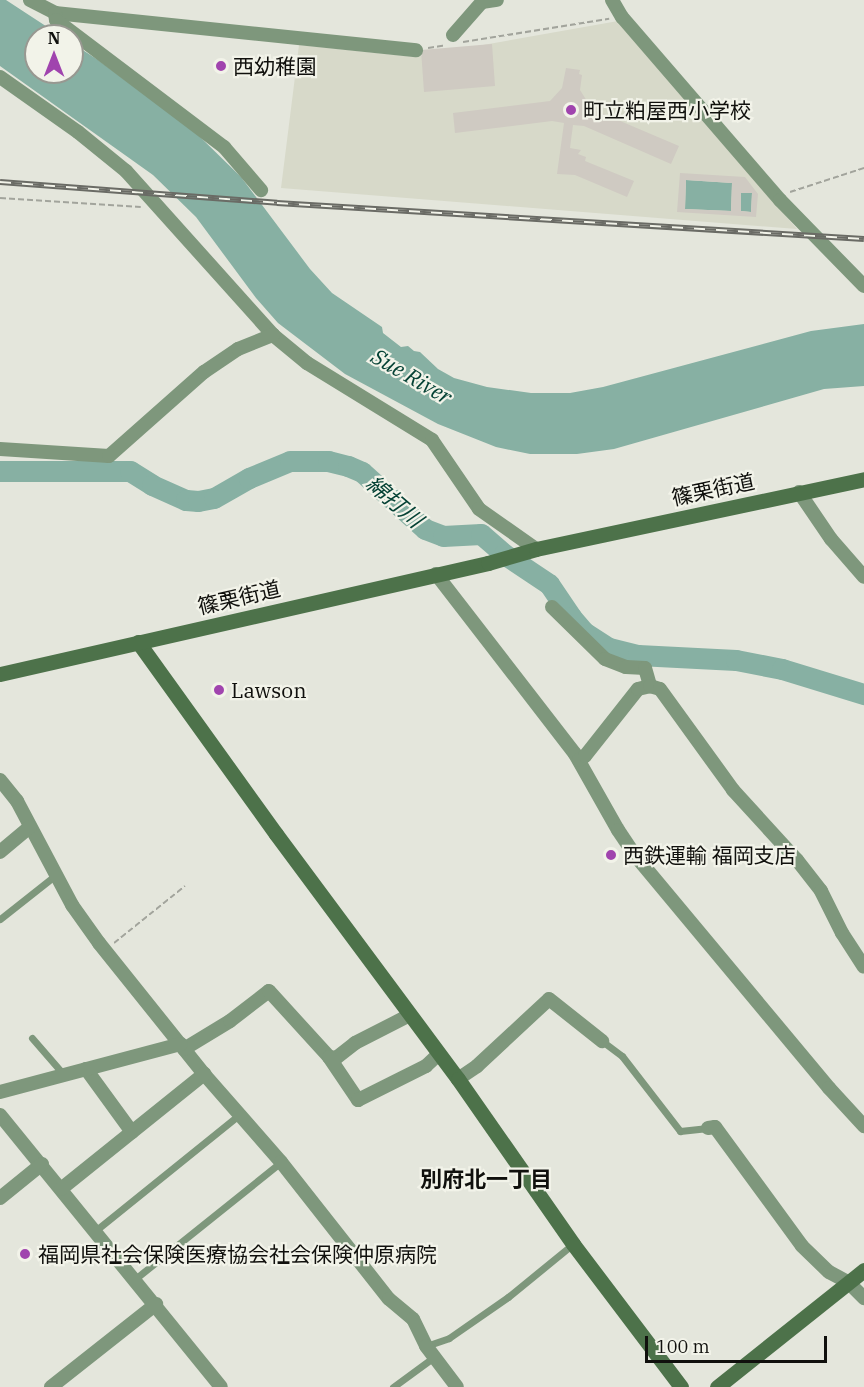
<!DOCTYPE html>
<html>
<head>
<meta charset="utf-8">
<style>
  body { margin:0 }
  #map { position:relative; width:864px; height:1387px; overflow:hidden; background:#e4e6dc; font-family:"IBM Plex Serif","Noto Sans JP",serif }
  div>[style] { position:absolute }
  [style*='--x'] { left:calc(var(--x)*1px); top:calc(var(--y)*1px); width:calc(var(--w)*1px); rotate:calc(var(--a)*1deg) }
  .built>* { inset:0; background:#d7d9c9 }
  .water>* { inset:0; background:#87b0a3 }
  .river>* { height:21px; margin:-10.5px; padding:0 10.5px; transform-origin:10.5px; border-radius:10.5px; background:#87b0a3 }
  .building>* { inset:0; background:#cfcac2 }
  .path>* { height:2px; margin-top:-1px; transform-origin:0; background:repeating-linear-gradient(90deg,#a2a49c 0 6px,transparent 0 9px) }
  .lane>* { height:7px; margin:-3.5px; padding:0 3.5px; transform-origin:3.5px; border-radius:3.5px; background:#7e977c }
  .street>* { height:14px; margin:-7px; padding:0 7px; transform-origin:7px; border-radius:7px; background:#7e977c }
  .secondary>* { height:15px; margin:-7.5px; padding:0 7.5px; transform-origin:7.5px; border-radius:7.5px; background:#4d724a }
  .rail>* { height:6px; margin-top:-3px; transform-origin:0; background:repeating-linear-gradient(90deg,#f2f3e9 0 11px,#6a6b65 0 22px); box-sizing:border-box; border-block:2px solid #6a6b65 }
  .dots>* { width:16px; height:16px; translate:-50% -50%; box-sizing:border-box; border:3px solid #f2f3e9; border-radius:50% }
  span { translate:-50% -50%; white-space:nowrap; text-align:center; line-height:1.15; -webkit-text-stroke:4.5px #f2f3e9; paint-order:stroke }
  .poi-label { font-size:21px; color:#10100d }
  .left { translate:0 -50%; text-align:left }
  .street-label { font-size:21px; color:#10100d }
  .water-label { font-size:22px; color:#054235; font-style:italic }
  .neighbourhood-label { font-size:22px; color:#10100d; font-weight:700 }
  .north { position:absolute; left:24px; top:24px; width:60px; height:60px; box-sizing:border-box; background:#f2f3e9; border:2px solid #989891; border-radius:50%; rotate:0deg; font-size:16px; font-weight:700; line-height:24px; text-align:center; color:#10100d }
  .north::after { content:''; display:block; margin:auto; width:21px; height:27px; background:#a044ae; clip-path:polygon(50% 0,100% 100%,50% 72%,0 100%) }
  .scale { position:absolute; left:645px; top:1336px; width:182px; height:27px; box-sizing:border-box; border:3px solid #10100d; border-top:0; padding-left:8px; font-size:18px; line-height:21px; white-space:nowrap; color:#10100d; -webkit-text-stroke:4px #f2f3e9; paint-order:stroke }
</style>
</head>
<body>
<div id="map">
  <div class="built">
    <div style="clip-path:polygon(618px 21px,797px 229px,281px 188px,299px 45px,415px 57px)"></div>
  </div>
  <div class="water">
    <div style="clip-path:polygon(0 0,6px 0,61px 36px,36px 36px,36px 72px,72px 72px,72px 43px,98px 60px,194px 131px,241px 177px,310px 269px,332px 293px,382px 327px,383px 333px,401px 347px,408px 346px,414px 351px,420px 352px,438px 369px,454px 378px,487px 387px,531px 393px,570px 393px,603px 387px,811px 331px,864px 324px,864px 386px,824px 389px,614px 449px,577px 454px,530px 454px,496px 447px,438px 424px,345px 374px,278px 323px,256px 298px,196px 217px,153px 175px,0 66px)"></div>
    <div style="clip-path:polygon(686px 180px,732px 183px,731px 211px,685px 209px)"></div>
    <div style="clip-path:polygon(741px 193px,752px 193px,751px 212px,741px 211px)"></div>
  </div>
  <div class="river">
    <div style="--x:0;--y:471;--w:130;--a:0"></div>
    <div style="--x:130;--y:471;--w:26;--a:32"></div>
    <div style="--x:152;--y:485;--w:37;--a:24"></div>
    <div style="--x:186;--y:500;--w:12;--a:5"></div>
    <div style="--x:198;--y:501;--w:16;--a:-11"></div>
    <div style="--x:214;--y:498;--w:40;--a:-29.7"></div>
    <div style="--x:249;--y:478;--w:44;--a:-22.5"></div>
    <div style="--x:290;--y:461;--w:38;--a:0"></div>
    <div style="--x:328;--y:461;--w:21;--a:14"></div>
    <div style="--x:348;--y:466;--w:15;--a:23"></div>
    <div style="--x:362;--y:472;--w:85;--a:42.1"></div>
    <div style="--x:425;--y:529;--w:19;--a:21"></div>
    <div style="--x:443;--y:536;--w:38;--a:-3"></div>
    <div style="--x:481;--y:534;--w:30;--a:41"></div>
    <div style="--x:504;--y:554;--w:54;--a:33.7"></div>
    <div style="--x:549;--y:584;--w:40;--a:56"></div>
    <div style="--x:571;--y:617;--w:20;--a:49"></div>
    <div style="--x:584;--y:632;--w:30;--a:33"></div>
    <div style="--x:609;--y:648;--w:30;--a:14"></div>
    <div style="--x:638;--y:655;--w:98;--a:2.9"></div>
    <div style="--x:736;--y:660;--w:47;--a:11.1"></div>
    <div style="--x:782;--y:669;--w:86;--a:17"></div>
  </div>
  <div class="building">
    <div style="clip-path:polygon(492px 44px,495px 86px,424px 92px,421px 50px)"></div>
    <div style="clip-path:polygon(566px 68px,580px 70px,579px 74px,582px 75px,580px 90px,592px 109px,679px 146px,671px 164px,584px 126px,573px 125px,570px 148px,581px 150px,578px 154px,586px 157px,585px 161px,634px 181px,627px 197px,575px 175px,557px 174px,564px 123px,552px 121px,455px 133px,453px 113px,550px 101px,562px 88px)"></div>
    <div style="clip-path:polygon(evenodd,680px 173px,745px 177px,758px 194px,756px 217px,677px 212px,680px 173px,686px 180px,732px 183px,731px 211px,685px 209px,686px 180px,680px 173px,741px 193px,752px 193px,751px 212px,741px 211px,741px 193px)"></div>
  </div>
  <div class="path">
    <div style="--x:463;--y:42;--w:148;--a:-9"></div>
    <div style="--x:428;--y:48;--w:18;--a:-9"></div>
    <div style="--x:790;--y:192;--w:78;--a:-18"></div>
    <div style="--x:0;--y:198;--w:141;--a:3.7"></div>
    <div style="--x:114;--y:943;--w:91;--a:-38.8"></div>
  </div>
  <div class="lane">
    <div style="--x:0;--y:919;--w:73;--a:-38.3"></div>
    <div style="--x:32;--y:1038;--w:49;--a:49.1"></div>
    <div style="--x:602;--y:1041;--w:25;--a:37"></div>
    <div style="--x:622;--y:1056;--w:95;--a:52.3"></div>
    <div style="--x:680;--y:1131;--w:28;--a:-6"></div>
    <div style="--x:95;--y:1231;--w:186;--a:-38.9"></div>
    <div style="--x:135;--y:1279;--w:187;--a:-38.7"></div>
    <div style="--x:426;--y:1346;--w:24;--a:-19"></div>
    <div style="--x:449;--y:1338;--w:72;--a:-34.8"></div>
    <div style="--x:508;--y:1297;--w:84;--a:-39.2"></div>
    <div style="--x:393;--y:1387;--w:51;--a:-36.2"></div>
  </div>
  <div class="street">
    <div style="--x:30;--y:0;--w:28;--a:27"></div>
    <div style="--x:55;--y:13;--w:363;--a:5.9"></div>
    <div style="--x:612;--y:0;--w:20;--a:60"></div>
    <div style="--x:622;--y:17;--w:242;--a:49.2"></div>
    <div style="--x:780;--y:200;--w:120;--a:45.7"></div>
    <div style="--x:55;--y:13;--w:7;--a:82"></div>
    <div style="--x:56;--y:20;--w:211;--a:37.1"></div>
    <div style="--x:224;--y:147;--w:57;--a:49.3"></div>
    <div style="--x:453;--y:35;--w:44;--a:-48.7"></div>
    <div style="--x:482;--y:2;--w:15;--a:-8"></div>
    <div style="--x:0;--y:77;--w:95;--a:35.2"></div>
    <div style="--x:78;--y:132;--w:62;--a:39.1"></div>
    <div style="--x:126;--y:171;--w:220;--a:48.1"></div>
    <div style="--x:273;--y:335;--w:44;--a:39.5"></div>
    <div style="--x:307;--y:363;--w:147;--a:31.6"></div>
    <div style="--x:432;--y:440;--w:83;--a:55.7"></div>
    <div style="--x:479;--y:509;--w:70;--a:35.1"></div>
    <div style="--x:0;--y:449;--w:109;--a:3.7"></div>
    <div style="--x:109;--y:456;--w:127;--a:-41.5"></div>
    <div style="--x:204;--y:372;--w:41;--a:-34.1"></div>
    <div style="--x:238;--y:349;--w:38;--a:-22"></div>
    <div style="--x:799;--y:492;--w:57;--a:55.8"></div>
    <div style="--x:831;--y:539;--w:50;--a:49"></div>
    <div style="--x:436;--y:574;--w:227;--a:52.3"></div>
    <div style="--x:575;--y:754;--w:87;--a:60.5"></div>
    <div style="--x:618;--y:830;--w:29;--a:56"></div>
    <div style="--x:634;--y:854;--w:305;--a:50.2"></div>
    <div style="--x:829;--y:1088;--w:52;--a:47.4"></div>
    <div style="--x:552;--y:607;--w:74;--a:44.5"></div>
    <div style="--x:605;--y:659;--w:22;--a:21"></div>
    <div style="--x:626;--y:667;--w:19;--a:3"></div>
    <div style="--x:645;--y:668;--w:19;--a:74"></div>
    <div style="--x:579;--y:760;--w:7;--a:-34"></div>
    <div style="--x:585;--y:756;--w:85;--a:-51.7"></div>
    <div style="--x:638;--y:689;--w:12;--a:-14"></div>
    <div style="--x:650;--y:686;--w:10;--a:17"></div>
    <div style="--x:660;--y:689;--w:125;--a:54.1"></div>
    <div style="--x:733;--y:790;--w:95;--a:47.6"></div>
    <div style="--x:797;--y:860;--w:39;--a:52"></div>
    <div style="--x:821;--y:891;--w:47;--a:63.4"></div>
    <div style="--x:842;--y:933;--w:40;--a:57.1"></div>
    <div style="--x:0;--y:780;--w:27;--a:51"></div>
    <div style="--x:17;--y:801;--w:118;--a:62.1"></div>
    <div style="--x:72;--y:905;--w:47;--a:54.6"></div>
    <div style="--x:99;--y:943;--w:168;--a:51.3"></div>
    <div style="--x:204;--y:1074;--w:117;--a:48.8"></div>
    <div style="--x:281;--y:1162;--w:174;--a:51.8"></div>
    <div style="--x:389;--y:1299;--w:31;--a:40"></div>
    <div style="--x:413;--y:1319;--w:30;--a:64"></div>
    <div style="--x:426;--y:1346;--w:51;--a:52.9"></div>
    <div style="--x:0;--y:852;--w:39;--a:-40"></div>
    <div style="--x:184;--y:1049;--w:54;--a:-31.3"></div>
    <div style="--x:230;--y:1021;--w:49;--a:-37.6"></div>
    <div style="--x:269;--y:991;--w:89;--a:47.7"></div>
    <div style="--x:329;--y:1057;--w:7;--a:8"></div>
    <div style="--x:336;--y:1058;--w:24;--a:-38"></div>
    <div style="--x:355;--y:1043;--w:62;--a:-27"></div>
    <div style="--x:329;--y:1057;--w:52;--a:56"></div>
    <div style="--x:358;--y:1100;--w:76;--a:-26.6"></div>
    <div style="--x:426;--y:1066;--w:18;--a:-43"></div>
    <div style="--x:86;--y:1069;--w:78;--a:53.9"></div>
    <div style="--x:458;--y:1079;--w:23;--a:-34"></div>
    <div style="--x:477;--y:1066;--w:98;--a:-42.9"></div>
    <div style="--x:549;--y:999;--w:68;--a:38.4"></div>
    <div style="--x:0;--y:1092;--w:187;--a:-14.9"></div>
    <div style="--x:0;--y:1115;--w:350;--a:50.9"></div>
    <div style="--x:708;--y:1128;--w:7;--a:-8"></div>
    <div style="--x:715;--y:1127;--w:147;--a:53.8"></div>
    <div style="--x:802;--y:1246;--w:37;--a:44"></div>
    <div style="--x:829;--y:1272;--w:21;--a:28"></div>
    <div style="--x:848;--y:1282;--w:23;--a:45"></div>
    <div style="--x:61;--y:1189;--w:184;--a:-38.8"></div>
    <div style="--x:0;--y:1198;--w:54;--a:-39"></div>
    <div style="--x:51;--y:1387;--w:134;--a:-38.3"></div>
  </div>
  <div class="secondary">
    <div style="--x:138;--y:642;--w:236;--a:54.3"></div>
    <div style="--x:276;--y:834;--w:305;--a:53.4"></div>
    <div style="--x:458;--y:1079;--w:201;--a:55.1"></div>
    <div style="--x:573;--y:1244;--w:179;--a:52.9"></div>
    <div style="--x:0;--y:674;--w:500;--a:-12.81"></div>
    <div style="--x:488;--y:563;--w:50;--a:-16.3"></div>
    <div style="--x:536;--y:549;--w:335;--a:-12"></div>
    <div style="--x:717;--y:1387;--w:188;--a:-38.5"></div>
  </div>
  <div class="rail">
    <div style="--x:0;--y:182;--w:278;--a:4.3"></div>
    <div style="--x:277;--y:203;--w:588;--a:3.51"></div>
  </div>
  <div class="dots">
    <div style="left:221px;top:66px;background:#a044ae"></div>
    <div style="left:571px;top:110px;background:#a044ae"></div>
    <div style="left:219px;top:690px;background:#a044ae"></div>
    <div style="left:611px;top:855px;background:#a044ae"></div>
    <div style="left:25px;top:1254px;background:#a044ae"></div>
  </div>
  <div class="poi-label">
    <span class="left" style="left:233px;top:66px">西幼稚園</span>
    <span class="left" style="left:583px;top:110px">町立粕屋西小学校</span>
    <span class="left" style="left:231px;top:690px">Lawson</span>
    <span class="left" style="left:623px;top:855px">西鉄運輸 福岡支店</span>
    <span class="left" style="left:38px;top:1254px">福岡県社会保険医療協会社会保険仲原病院</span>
  </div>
  <div class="street-label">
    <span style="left:713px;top:489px;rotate:-12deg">篠栗街道</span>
    <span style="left:239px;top:597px;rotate:-13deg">篠栗街道</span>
  </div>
  <div class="water-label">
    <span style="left:412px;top:376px;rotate:30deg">Sue River</span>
    <span style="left:395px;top:501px;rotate:41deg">綿打川</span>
  </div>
  <div class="neighbourhood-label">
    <span style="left:486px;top:1179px">別府北一丁目</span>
  </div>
  <div class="north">N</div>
  <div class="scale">100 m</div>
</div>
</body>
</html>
